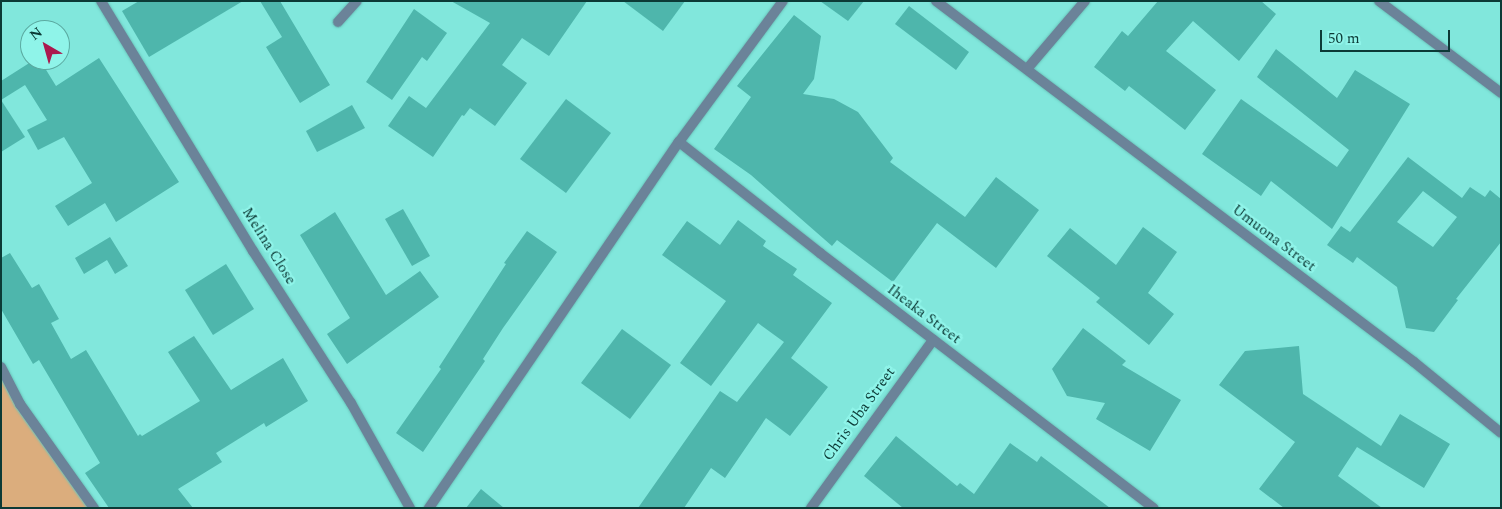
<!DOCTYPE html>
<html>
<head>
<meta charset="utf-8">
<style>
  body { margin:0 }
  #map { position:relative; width:1502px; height:509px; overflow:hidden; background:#81e7dc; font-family:Spectral,serif }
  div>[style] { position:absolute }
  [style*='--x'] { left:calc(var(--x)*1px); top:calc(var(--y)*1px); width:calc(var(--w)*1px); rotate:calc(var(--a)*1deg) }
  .green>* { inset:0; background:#dbad7d }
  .building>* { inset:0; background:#4eb6ac }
  .roads { filter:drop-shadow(0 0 1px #6ac4bb) drop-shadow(0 0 1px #6ac4bb) }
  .street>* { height:10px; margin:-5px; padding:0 5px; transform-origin:5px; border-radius:5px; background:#6b8399 }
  span { translate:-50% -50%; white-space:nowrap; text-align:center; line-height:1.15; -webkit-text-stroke:4.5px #8ff4e9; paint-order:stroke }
  .street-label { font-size:15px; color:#0c3a36 }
  .frame { position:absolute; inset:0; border:2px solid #0c3a36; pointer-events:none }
  .north { position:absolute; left:20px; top:20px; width:50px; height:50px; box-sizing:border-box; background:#8ff4e9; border:1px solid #5baaa1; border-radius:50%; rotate:322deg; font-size:14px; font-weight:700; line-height:20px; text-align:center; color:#0c3a36 }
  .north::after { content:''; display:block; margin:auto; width:18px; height:22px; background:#ab194e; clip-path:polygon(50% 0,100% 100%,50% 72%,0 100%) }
  .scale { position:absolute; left:1320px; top:30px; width:130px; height:22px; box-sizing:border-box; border:2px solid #0c3a36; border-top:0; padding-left:6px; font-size:15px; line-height:18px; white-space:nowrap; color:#0c3a36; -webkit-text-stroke:4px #8ff4e9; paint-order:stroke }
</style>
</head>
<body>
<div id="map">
  <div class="green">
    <div style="clip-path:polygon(1px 372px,91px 508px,1px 508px)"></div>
  </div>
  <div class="building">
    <div style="clip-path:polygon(139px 1px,243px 1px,149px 57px,122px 11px)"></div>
    <div style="clip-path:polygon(260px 1px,280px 1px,330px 85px,300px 103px,266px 47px,282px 37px)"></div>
    <div style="clip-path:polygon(451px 1px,587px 1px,549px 56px,522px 38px,502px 65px,527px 83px,495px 126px,470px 108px,464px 116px,462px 115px,433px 157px,388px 126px,409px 96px,426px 108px,490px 23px)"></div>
    <div style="clip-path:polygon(623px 1px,685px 1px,663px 31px)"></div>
    <div style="clip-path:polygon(820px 1px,864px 1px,848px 21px)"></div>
    <div style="clip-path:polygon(1158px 1px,1261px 1px,1276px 14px,1239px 61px,1193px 21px,1166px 51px,1216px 90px,1185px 130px,1129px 86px,1125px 91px,1094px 67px,1122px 31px,1128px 36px)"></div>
    <div style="clip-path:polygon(909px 6px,969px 52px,956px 70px,895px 24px)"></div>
    <div style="clip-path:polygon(414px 9px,447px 33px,427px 61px,422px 57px,392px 100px,366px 82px)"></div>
    <div style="clip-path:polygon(794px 15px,821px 36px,814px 79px,803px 94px,834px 99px,858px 112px,893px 158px,890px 162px,965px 217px,996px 177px,1039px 210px,996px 268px,937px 223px,893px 282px,837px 240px,832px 246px,751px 175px,714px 149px,751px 97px,737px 86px)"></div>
    <div style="clip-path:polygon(1276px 49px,1337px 98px,1355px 70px,1410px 104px,1332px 229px,1271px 181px,1261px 196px,1202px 154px,1241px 99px,1337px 167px,1349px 150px,1257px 77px)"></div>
    <div style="clip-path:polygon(99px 58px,179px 182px,116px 222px,105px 203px,68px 226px,55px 206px,92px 183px,64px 137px,38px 150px,27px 130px,47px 120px,25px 85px,1px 100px,1px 81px,34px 60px,40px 60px,56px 86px)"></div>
    <div style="clip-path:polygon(566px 99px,611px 133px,566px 193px,520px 159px)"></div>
    <div style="clip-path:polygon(1px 100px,25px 137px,1px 152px)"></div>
    <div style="clip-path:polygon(352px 105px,365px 128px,317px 152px,306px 131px)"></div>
    <div style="clip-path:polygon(evenodd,1408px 157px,1462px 198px,1470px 187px,1485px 197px,1490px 190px,1501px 199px,1501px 242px,1456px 299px,1458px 300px,1434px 332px,1406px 328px,1397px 287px,1357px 257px,1353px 263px,1327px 245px,1341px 226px,1350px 232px,1408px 157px,1423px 191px,1457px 217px,1433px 247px,1397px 222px,1423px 191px)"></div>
    <div style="clip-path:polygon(403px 209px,430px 256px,412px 266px,385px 219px)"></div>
    <div style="clip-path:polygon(335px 212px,386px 295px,420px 271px,439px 297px,347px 364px,327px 334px,350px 318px,300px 235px)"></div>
    <div style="clip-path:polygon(738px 220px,766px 241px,763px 246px,797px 269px,793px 275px,832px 303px,791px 358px,828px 387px,790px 436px,766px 418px,725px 478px,711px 468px,684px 508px,638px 508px,720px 391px,737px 402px,784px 342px,758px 323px,711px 386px,680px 363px,726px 301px,662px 255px,687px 221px,720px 245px)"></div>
    <div style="clip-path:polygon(1143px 227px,1177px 252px,1148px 293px,1174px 314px,1149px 345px,1096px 302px,1100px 298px,1047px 256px,1070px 228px,1116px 265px)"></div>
    <div style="clip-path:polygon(527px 231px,557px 252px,503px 328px,483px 359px,485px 361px,423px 452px,396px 433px,441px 369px,439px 367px,506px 264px,504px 263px)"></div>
    <div style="clip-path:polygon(110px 237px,128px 266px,115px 274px,107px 260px,84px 274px,75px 258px)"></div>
    <div style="clip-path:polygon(10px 253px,32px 288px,39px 284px,59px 319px,51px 323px,71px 359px,86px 350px,138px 436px,140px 434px,142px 436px,200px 401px,168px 352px,194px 336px,231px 390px,283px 358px,308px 401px,266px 427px,264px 423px,216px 453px,222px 462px,178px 489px,193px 508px,109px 508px,85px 473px,100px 463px,39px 360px,33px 364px,1px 309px,1px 258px)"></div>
    <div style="clip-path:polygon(226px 264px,254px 309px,213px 335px,185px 290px)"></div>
    <div style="clip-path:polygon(1083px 328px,1126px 361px,1122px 365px,1181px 400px,1150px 451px,1096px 419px,1105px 403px,1067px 396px,1052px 369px)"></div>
    <div style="clip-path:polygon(622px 329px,671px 365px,630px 419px,581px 383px)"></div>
    <div style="clip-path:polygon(1299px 346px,1303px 394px,1381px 446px,1400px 414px,1450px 444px,1424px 488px,1357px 447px,1338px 476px,1382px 508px,1284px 508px,1259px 489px,1295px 442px,1219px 385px,1245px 351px)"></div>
    <div style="clip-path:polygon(896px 436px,957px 486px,960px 483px,974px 494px,1010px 443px,1037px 462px,1041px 456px,1110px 508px,903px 508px,864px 476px)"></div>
    <div style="clip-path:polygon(481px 489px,504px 508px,466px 508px)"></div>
  </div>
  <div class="roads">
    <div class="street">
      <div style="--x:101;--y:1;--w:293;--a:58.7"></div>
      <div style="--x:253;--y:251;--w:181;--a:57.2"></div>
      <div style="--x:351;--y:403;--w:120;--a:60.7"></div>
      <div style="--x:936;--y:1;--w:599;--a:37.06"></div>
      <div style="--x:1414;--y:362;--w:112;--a:39.2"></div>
      <div style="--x:1379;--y:1;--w:153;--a:37"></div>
      <div style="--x:338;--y:22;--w:28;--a:-48"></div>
      <div style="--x:1027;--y:69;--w:89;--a:-49.5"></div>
      <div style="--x:679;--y:142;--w:179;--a:38.2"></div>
      <div style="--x:820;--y:253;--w:420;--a:37.4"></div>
      <div style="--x:1;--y:367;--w:42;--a:62.8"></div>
      <div style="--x:20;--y:404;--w:128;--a:54.6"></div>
      <div style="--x:429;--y:508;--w:443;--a:-55.7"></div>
      <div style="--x:679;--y:142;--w:175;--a:-53.6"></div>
      <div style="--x:811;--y:508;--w:208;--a:-54"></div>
    </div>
  </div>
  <div class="street-label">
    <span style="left:1274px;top:238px;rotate:37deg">Umuona Street</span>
    <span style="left:269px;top:246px;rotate:58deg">Melina Close</span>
    <span style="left:924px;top:314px;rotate:37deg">Iheaka Street</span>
    <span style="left:859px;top:414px;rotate:-54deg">Chris Uba Street</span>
  </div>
  <div class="frame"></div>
  <div class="north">N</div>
  <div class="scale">50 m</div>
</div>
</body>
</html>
